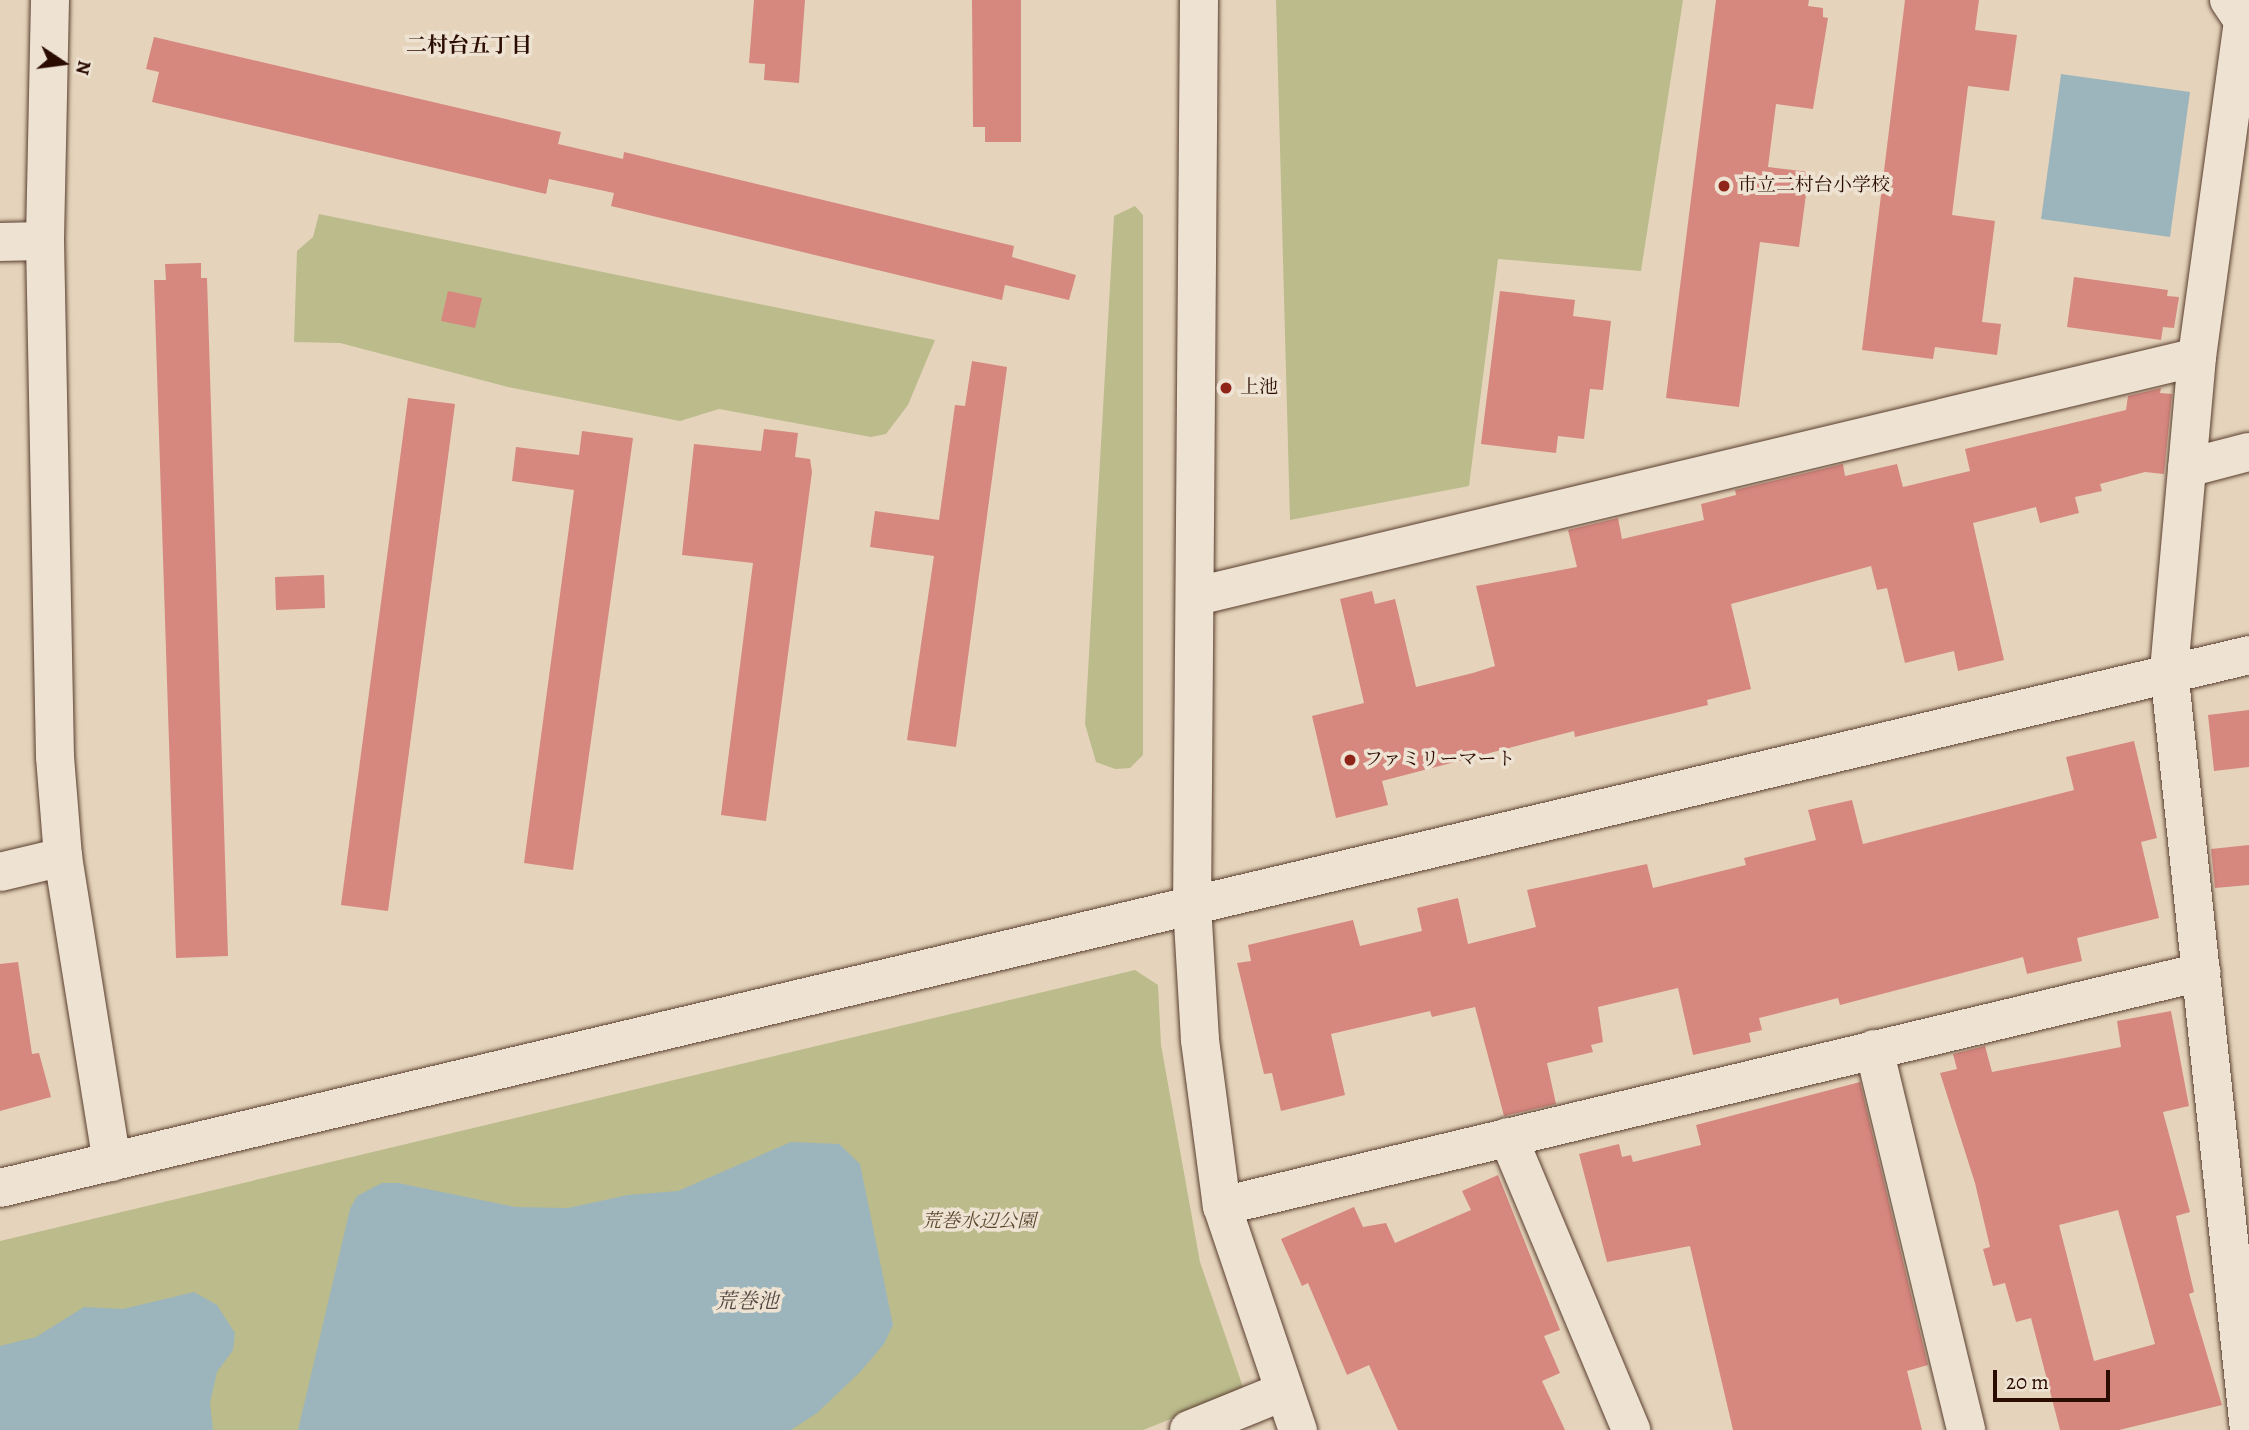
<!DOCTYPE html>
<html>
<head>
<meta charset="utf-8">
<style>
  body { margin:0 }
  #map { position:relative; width:2249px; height:1430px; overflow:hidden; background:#e5d4bb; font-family:Alegreya,"Noto Serif JP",serif }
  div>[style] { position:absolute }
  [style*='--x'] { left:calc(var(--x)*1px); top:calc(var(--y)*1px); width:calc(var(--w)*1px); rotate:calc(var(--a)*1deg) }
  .green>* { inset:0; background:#bbbb8c }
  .water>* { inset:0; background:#9cb5bc }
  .building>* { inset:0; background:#d6877e }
  .roads { filter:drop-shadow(0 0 2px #5a3e2f) drop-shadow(0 0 2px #5a3e2f) }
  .street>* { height:38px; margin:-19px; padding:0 19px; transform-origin:19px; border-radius:19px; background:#eee3d3 }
  .secondary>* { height:38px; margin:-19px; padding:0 19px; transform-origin:19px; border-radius:19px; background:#eee3d3 }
  .dots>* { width:19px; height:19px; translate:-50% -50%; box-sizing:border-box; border:4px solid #eee3d3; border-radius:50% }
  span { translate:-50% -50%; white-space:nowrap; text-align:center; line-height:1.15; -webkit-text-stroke:7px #eee3d3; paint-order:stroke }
  .poi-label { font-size:19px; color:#2b0c00 }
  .left { translate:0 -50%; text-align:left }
  .park-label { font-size:19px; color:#5d4931; font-style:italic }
  .neighbourhood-label { font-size:21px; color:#2b0c00; font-weight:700 }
  .water-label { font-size:21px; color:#534742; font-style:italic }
  .north { position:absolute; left:28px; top:28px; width:70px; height:70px; -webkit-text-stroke:5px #eee3d3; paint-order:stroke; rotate:103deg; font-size:19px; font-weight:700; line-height:28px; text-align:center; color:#2b0c00 }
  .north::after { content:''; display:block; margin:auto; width:24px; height:32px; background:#2b0c00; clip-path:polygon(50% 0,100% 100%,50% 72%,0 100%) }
  .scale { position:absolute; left:1993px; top:1370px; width:117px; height:32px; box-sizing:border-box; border:4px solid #2b0c00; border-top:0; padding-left:9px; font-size:21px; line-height:24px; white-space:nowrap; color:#2b0c00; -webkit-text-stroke:5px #eee3d3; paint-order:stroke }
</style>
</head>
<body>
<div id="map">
  <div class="green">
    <div style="clip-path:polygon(1276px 0,1683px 0,1641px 271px,1498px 259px,1469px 486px,1290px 520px)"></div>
    <div style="clip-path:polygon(1135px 206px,1143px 215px,1143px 755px,1130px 768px,1115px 769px,1096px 762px,1085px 724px,1114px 216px)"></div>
    <div style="clip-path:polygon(319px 214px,935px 340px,908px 405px,886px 434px,871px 437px,719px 409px,680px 421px,508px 387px,340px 343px,294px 342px,297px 251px,313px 237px)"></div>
    <div style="clip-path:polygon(1135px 970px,1158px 985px,1161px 1045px,1200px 1262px,1244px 1390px,1143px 1430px,0 1430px,0 1241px)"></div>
  </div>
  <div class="water">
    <div style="clip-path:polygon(2061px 74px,2190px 92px,2170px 237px,2041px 219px)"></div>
    <div style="clip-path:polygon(791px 1142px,839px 1144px,860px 1164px,893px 1325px,884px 1344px,860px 1372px,817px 1413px,791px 1430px,298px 1430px,350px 1209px,357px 1196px,382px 1183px,398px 1183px,515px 1207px,568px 1208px,628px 1195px,678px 1191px)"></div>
    <div style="clip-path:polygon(194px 1292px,217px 1305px,235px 1333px,233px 1350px,217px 1372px,210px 1403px,213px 1430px,0 1430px,0 1346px,36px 1337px,84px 1307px,123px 1309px)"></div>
  </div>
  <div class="building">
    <div style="clip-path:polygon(754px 0,805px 0,799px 83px,764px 80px,765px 64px,749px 63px)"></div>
    <div style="clip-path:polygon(972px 0,1021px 0,1021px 142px,985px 142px,985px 127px,973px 127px)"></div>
    <div style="clip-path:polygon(1716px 0,1809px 0,1808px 6px,1823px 8px,1823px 17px,1828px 18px,1813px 109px,1776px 104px,1768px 167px,1809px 172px,1799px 247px,1760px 242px,1739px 407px,1666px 398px)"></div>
    <div style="clip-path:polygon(1905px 0,1979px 0,1975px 30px,2017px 35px,2009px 91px,1968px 86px,1952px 215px,1995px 221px,1982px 322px,2001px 324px,1997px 355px,1935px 347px,1933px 359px,1862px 350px)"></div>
    <div style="clip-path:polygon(154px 37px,561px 132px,558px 144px,623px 159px,624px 152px,1014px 246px,1012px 257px,1076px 275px,1069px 300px,1005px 285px,1002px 300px,611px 206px,614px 193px,549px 179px,546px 194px,152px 102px,159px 72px,146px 69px)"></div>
    <div style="clip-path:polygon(201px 263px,201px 278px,207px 278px,228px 956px,176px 958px,154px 280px,166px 280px,165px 264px)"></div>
    <div style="clip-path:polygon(2074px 277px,2168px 290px,2167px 296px,2179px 297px,2174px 328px,2163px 327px,2161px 340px,2067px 327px)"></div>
    <div style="clip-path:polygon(448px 291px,482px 298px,475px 328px,441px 321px)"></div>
    <div style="clip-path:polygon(1500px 291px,1575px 300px,1573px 316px,1611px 321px,1603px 390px,1590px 389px,1584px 439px,1558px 436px,1556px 453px,1481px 444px)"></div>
    <div style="clip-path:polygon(972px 361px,1007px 367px,956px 747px,907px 740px,934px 556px,870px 547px,875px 511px,939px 520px,955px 405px,965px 406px)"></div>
    <div style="clip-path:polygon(2161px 388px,2160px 393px,2172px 394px,2164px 474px,2145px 472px,2100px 484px,2102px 491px,2075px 497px,2079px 513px,2040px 523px,2036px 507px,1973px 523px,2004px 660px,1958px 671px,1954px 651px,1905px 663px,1887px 588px,1877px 590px,1871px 566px,1731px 604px,1751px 689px,1707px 700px,1708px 705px,1575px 737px,1574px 731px,1382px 781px,1388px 805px,1336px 818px,1312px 716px,1364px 703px,1340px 599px,1372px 591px,1375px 604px,1395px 599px,1416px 687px,1473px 673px,1495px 666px,1476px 586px,1577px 567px,1568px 530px,1618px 518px,1622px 539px,1704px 520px,1701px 504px,1736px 495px,1735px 490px,1843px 464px,1845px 476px,1897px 464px,1903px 487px,1970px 471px,1965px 449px,2126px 410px,2128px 396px)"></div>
    <div style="clip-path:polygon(408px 398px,455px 404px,388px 911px,341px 905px)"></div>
    <div style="clip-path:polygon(764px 429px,798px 433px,795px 457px,810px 459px,812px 472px,766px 821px,721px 815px,753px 563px,682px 555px,694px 444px,761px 451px)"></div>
    <div style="clip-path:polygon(582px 431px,633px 438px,573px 870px,524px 863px,574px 490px,512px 481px,516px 447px,579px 455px)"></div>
    <div style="clip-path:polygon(324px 575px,325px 608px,276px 610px,275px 577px)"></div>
    <div style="clip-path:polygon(2249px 710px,2249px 767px,2214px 771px,2208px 715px)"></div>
    <div style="clip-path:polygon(2134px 741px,2157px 838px,2141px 842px,2159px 918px,2077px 938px,2082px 961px,2027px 974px,2023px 957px,1840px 1005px,1838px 998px,1759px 1018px,1762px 1030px,1749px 1033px,1751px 1042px,1693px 1055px,1678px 988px,1598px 1007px,1603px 1042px,1591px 1045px,1593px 1052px,1547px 1063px,1556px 1104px,1504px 1116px,1475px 1007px,1432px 1017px,1430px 1011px,1331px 1034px,1345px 1095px,1281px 1111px,1272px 1073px,1264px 1074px,1237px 963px,1251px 961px,1248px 945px,1353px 920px,1360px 946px,1422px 931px,1417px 908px,1458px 898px,1468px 944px,1536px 927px,1527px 890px,1647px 864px,1653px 888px,1746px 865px,1744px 858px,1816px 840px,1808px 810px,1852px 800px,1863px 844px,2074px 790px,2066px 757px)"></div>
    <div style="clip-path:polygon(2249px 845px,2249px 885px,2215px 888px,2211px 849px)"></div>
    <div style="clip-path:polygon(18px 962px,32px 1054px,39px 1053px,51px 1097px,0 1111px,0 964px)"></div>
    <div style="clip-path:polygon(evenodd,2171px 1011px,2189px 1106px,2163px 1112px,2190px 1212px,2176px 1216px,2194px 1292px,2189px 1294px,2222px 1405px,2119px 1430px,2060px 1430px,2031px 1318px,2016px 1322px,2005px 1283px,1993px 1286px,1983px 1249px,1990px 1247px,1975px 1183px,1940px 1073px,1957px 1069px,1953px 1054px,1985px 1046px,1992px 1072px,2121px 1047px,2117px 1021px,2171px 1011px,2118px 1210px,2155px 1344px,2094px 1361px,2059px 1225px,2118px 1210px)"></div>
    <div style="clip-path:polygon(1860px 1082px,1928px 1365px,1907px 1371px,1922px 1430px,1733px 1430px,1690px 1246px,1607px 1262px,1579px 1154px,1619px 1144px,1622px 1157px,1631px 1155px,1633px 1162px,1701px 1145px,1696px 1125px)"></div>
    <div style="clip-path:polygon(1498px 1175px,1560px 1330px,1544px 1336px,1560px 1373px,1542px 1381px,1565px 1430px,1398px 1430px,1369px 1365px,1347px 1375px,1308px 1283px,1302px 1286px,1281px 1239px,1354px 1207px,1363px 1227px,1386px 1223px,1395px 1243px,1471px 1210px,1462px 1191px)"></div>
  </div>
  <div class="roads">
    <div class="street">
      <div style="--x:50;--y:0;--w:241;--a:91.2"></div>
      <div style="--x:45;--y:241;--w:516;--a:88.89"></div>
      <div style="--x:55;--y:757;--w:100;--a:85.4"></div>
      <div style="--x:63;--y:857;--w:309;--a:80.9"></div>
      <div style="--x:2229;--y:0;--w:25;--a:56"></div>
      <div style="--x:2243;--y:21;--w:339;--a:97.8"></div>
      <div style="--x:2197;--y:357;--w:314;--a:95.1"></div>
      <div style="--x:2169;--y:670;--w:764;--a:83.99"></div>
      <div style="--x:0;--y:242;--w:45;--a:-1.3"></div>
      <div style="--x:2187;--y:468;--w:64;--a:-14.5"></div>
      <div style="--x:1197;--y:596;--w:1028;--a:-13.44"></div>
      <div style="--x:0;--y:872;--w:65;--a:-13.4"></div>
      <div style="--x:1874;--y:1049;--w:392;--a:76.4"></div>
      <div style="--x:1508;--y:1137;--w:318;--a:67.2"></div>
      <div style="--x:1222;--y:1206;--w:1007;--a:-13.44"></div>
      <div style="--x:1189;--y:1430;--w:100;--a:-22.2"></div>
    </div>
    <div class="secondary">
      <div style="--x:1199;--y:0;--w:905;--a:90.44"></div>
      <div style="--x:1192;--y:905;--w:135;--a:86.6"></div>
      <div style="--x:1200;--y:1040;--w:167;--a:82.5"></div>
      <div style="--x:1222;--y:1206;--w:237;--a:71.3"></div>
      <div style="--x:0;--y:1188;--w:2311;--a:-13.33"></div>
    </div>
  </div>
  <div class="dots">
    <div style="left:1724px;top:186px;background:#8f2418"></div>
    <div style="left:1226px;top:388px;background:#8f2418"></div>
    <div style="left:1350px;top:760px;background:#8f2418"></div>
  </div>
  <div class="poi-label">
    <span class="left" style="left:1738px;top:186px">市立二村台小学校</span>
    <span class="left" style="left:1240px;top:388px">上池</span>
    <span class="left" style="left:1364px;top:760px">ファミリーマート</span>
  </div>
  <div class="park-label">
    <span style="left:979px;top:1222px">荒巻水辺公園</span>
  </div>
  <div class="neighbourhood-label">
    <span style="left:469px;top:45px">二村台五丁目</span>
  </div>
  <div class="water-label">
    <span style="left:747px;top:1301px">荒巻池</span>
  </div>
  <div class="north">N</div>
  <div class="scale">20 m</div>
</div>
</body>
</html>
